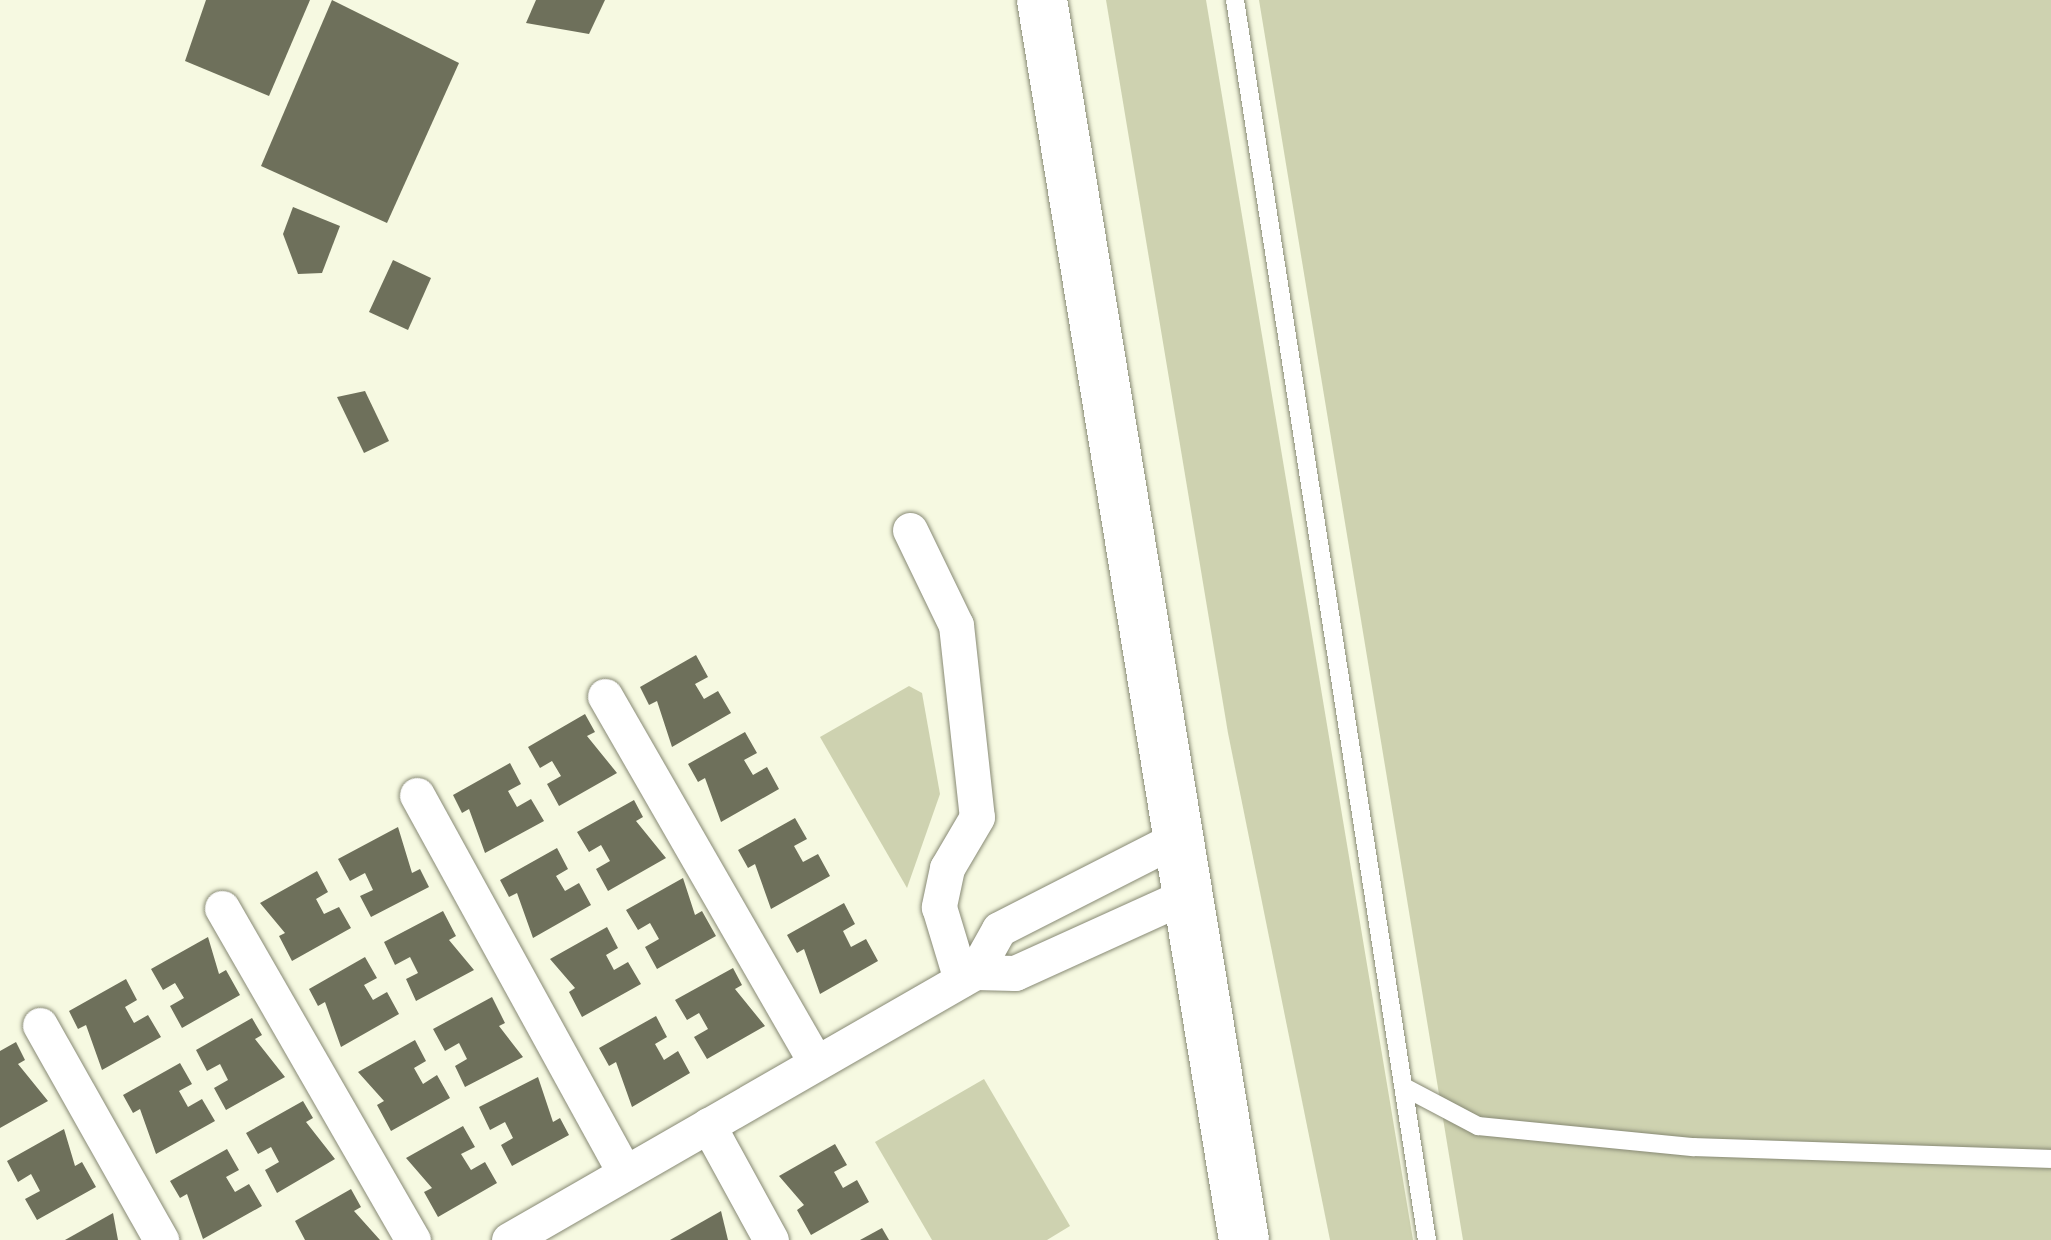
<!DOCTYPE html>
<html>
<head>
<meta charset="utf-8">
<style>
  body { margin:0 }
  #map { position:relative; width:2051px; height:1240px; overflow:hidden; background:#f6f9e1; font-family:"Fira Sans Condensed",sans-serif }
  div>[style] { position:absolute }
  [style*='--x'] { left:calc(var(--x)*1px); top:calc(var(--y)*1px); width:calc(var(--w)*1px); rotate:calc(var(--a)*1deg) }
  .green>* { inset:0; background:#ced2b0 }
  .building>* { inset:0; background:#6e705b }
  .roads { filter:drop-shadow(0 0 2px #888a75) drop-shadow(0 0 2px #888a75) }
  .lane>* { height:18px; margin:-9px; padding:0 9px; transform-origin:9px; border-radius:9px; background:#fff }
  .street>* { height:35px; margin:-17.5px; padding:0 17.5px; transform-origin:17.5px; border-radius:17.5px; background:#fff }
  .secondary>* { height:50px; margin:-25px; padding:0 25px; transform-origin:25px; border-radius:25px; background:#fff }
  span { translate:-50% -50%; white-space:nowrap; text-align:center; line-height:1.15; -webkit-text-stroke:8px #fff; paint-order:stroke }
</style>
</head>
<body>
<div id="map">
  <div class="green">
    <div style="clip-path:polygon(1106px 0,1206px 0,1413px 1240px,1330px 1240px,1228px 733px)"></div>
    <div style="clip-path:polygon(1259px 0,2051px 0,2051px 1240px,1463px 1240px)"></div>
    <div style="clip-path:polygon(909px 686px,922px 693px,940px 794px,907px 888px,820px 737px)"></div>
    <div style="clip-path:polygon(984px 1079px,1070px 1226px,1047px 1240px,932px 1240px,875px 1142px)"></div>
  </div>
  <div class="building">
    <div style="clip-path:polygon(206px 0,310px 0,269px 96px,185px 61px)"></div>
    <div style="clip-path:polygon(332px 0,459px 63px,387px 223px,261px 166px)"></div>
    <div style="clip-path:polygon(536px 0,605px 0,589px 34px,526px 23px)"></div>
    <div style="clip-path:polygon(293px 207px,340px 226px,322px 273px,298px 274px,283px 234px)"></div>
    <div style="clip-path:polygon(393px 260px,431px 278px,408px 330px,369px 312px)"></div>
    <div style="clip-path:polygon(365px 391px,389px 441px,364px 453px,337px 397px)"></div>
    <div style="clip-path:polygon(696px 655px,708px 677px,695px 684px,704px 699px,718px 691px,731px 713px,672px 747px,657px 701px,649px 705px,640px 687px)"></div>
    <div style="clip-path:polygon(585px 714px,595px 732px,587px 736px,617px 773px,559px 806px,547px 784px,561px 776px,552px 761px,540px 768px,528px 747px)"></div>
    <div style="clip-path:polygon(745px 732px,757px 753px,744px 760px,753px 775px,767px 767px,779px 789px,721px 822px,705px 778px,698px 782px,688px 764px)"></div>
    <div style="clip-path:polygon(510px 763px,521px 784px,508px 791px,517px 807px,531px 799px,544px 821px,485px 853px,469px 809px,462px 813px,453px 795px)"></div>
    <div style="clip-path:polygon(634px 800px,643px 817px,636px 821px,666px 858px,608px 891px,596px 869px,610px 861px,601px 845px,589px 852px,577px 832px)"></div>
    <div style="clip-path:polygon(795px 818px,807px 839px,794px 846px,803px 862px,818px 854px,830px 876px,771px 909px,755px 864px,748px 868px,738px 850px)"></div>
    <div style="clip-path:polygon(398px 827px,412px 873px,420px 869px,429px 887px,371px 917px,360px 896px,373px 890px,365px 873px,350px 881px,338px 859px)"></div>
    <div style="clip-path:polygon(557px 848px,568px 869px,556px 876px,565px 891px,579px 883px,591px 905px,533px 938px,517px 893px,509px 897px,500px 880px)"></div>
    <div style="clip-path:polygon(317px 871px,328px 892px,316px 899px,324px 914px,339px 907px,351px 928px,292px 961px,279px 936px,285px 933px,260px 903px)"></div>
    <div style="clip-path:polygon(683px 878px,695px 915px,702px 911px,716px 936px,657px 969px,645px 947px,659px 939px,650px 923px,638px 930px,626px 910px)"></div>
    <div style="clip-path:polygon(844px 903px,855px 924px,843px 931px,851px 947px,866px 939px,878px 961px,820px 994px,804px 949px,797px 953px,787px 935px)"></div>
    <div style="clip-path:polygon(443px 911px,456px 936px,449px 940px,474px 970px,416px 1001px,406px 979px,418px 973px,410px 957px,395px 965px,384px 942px)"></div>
    <div style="clip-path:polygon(607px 927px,618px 948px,606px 955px,614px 970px,628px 962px,641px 984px,582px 1017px,569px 992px,575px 988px,550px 959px)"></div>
    <div style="clip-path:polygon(208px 937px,219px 974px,226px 970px,240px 995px,182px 1028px,170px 1006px,184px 998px,175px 983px,163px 990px,151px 969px)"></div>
    <div style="clip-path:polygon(365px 957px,377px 978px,364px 985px,373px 1000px,387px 992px,399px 1014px,341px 1047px,325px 1002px,318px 1006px,309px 989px)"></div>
    <div style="clip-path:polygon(733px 968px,742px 985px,735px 989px,765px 1026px,707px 1059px,694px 1037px,708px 1029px,699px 1013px,687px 1020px,675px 1000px)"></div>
    <div style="clip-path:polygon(126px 979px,137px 1000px,125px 1007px,134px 1023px,148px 1015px,161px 1037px,102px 1070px,86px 1025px,78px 1029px,69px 1011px)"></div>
    <div style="clip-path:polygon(492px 997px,505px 1023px,499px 1026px,523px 1057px,465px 1087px,455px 1066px,467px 1059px,459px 1043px,445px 1051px,433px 1029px)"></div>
    <div style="clip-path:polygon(656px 1016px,667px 1037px,655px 1044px,664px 1060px,678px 1051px,690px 1073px,632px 1107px,616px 1062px,609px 1066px,599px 1048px)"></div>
    <div style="clip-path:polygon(252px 1018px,262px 1035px,255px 1039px,285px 1077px,226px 1110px,214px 1088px,228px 1080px,220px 1064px,207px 1071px,196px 1050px)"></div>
    <div style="clip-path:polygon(415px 1040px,426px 1061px,414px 1068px,423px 1084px,437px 1075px,450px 1098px,391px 1131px,377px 1105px,384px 1101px,358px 1072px)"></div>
    <div style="clip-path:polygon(16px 1042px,25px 1060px,18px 1064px,48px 1101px,0 1128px,0 1051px)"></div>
    <div style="clip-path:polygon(180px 1063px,192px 1084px,179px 1091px,188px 1107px,202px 1099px,215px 1121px,156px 1154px,140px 1109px,133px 1113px,123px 1095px)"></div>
    <div style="clip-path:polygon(538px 1077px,553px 1122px,560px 1118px,569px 1135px,512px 1166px,501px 1145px,513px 1138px,505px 1122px,490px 1130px,479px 1107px)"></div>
    <div style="clip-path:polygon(303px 1101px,313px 1118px,306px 1122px,335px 1159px,277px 1193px,265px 1170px,279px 1162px,271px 1147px,258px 1154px,246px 1133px)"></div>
    <div style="clip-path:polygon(463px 1126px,475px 1147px,461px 1154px,471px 1170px,485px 1162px,497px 1183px,438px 1217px,424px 1192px,432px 1188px,406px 1158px)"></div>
    <div style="clip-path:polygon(64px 1129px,75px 1166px,82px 1162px,96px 1187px,37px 1220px,25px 1199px,40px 1191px,31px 1174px,18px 1182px,7px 1161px)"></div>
    <div style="clip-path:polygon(835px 1144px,847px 1165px,834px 1172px,843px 1188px,857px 1180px,869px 1202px,811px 1235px,797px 1210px,804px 1205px,779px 1176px)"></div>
    <div style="clip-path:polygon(227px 1149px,239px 1170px,226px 1177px,235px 1192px,249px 1184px,262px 1206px,203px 1239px,187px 1194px,180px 1198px,170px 1181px)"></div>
    <div style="clip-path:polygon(351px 1189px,361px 1207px,354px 1211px,380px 1240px,305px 1240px,295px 1221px)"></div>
    <div style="clip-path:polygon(721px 1211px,728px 1240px,670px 1240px)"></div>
    <div style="clip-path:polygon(113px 1213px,118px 1240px,65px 1240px)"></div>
    <div style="clip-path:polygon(882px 1228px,889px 1240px,860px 1240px)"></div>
  </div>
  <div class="roads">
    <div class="lane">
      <div style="--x:1235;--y:0;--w:1255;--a:81.2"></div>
      <div style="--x:1404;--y:1087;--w:84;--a:27.8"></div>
      <div style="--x:1478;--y:1126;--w:217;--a:5.6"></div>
      <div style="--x:1694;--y:1147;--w:357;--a:1.9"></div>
    </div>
    <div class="street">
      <div style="--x:910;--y:530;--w:106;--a:64.2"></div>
      <div style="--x:956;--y:625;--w:193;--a:83.8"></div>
      <div style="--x:977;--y:817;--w:59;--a:120.5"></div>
      <div style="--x:947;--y:868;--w:40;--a:102"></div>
      <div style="--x:939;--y:907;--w:76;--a:73.2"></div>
      <div style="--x:605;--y:696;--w:423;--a:60.1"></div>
      <div style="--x:417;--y:795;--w:431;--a:61.2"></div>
      <div style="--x:222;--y:908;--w:383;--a:60.1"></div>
      <div style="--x:975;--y:972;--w:40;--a:1.4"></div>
      <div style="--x:1015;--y:973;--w:189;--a:-24.4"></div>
      <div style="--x:40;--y:1025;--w:247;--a:60.6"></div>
      <div style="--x:708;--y:1125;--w:131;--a:61.3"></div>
      <div style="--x:509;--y:1240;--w:538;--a:-29.9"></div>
      <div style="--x:975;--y:972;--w:49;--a:-60.8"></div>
      <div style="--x:999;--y:929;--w:199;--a:-27"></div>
    </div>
    <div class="secondary">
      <div style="--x:1042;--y:0;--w:1256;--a:80.75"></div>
    </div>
  </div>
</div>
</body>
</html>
